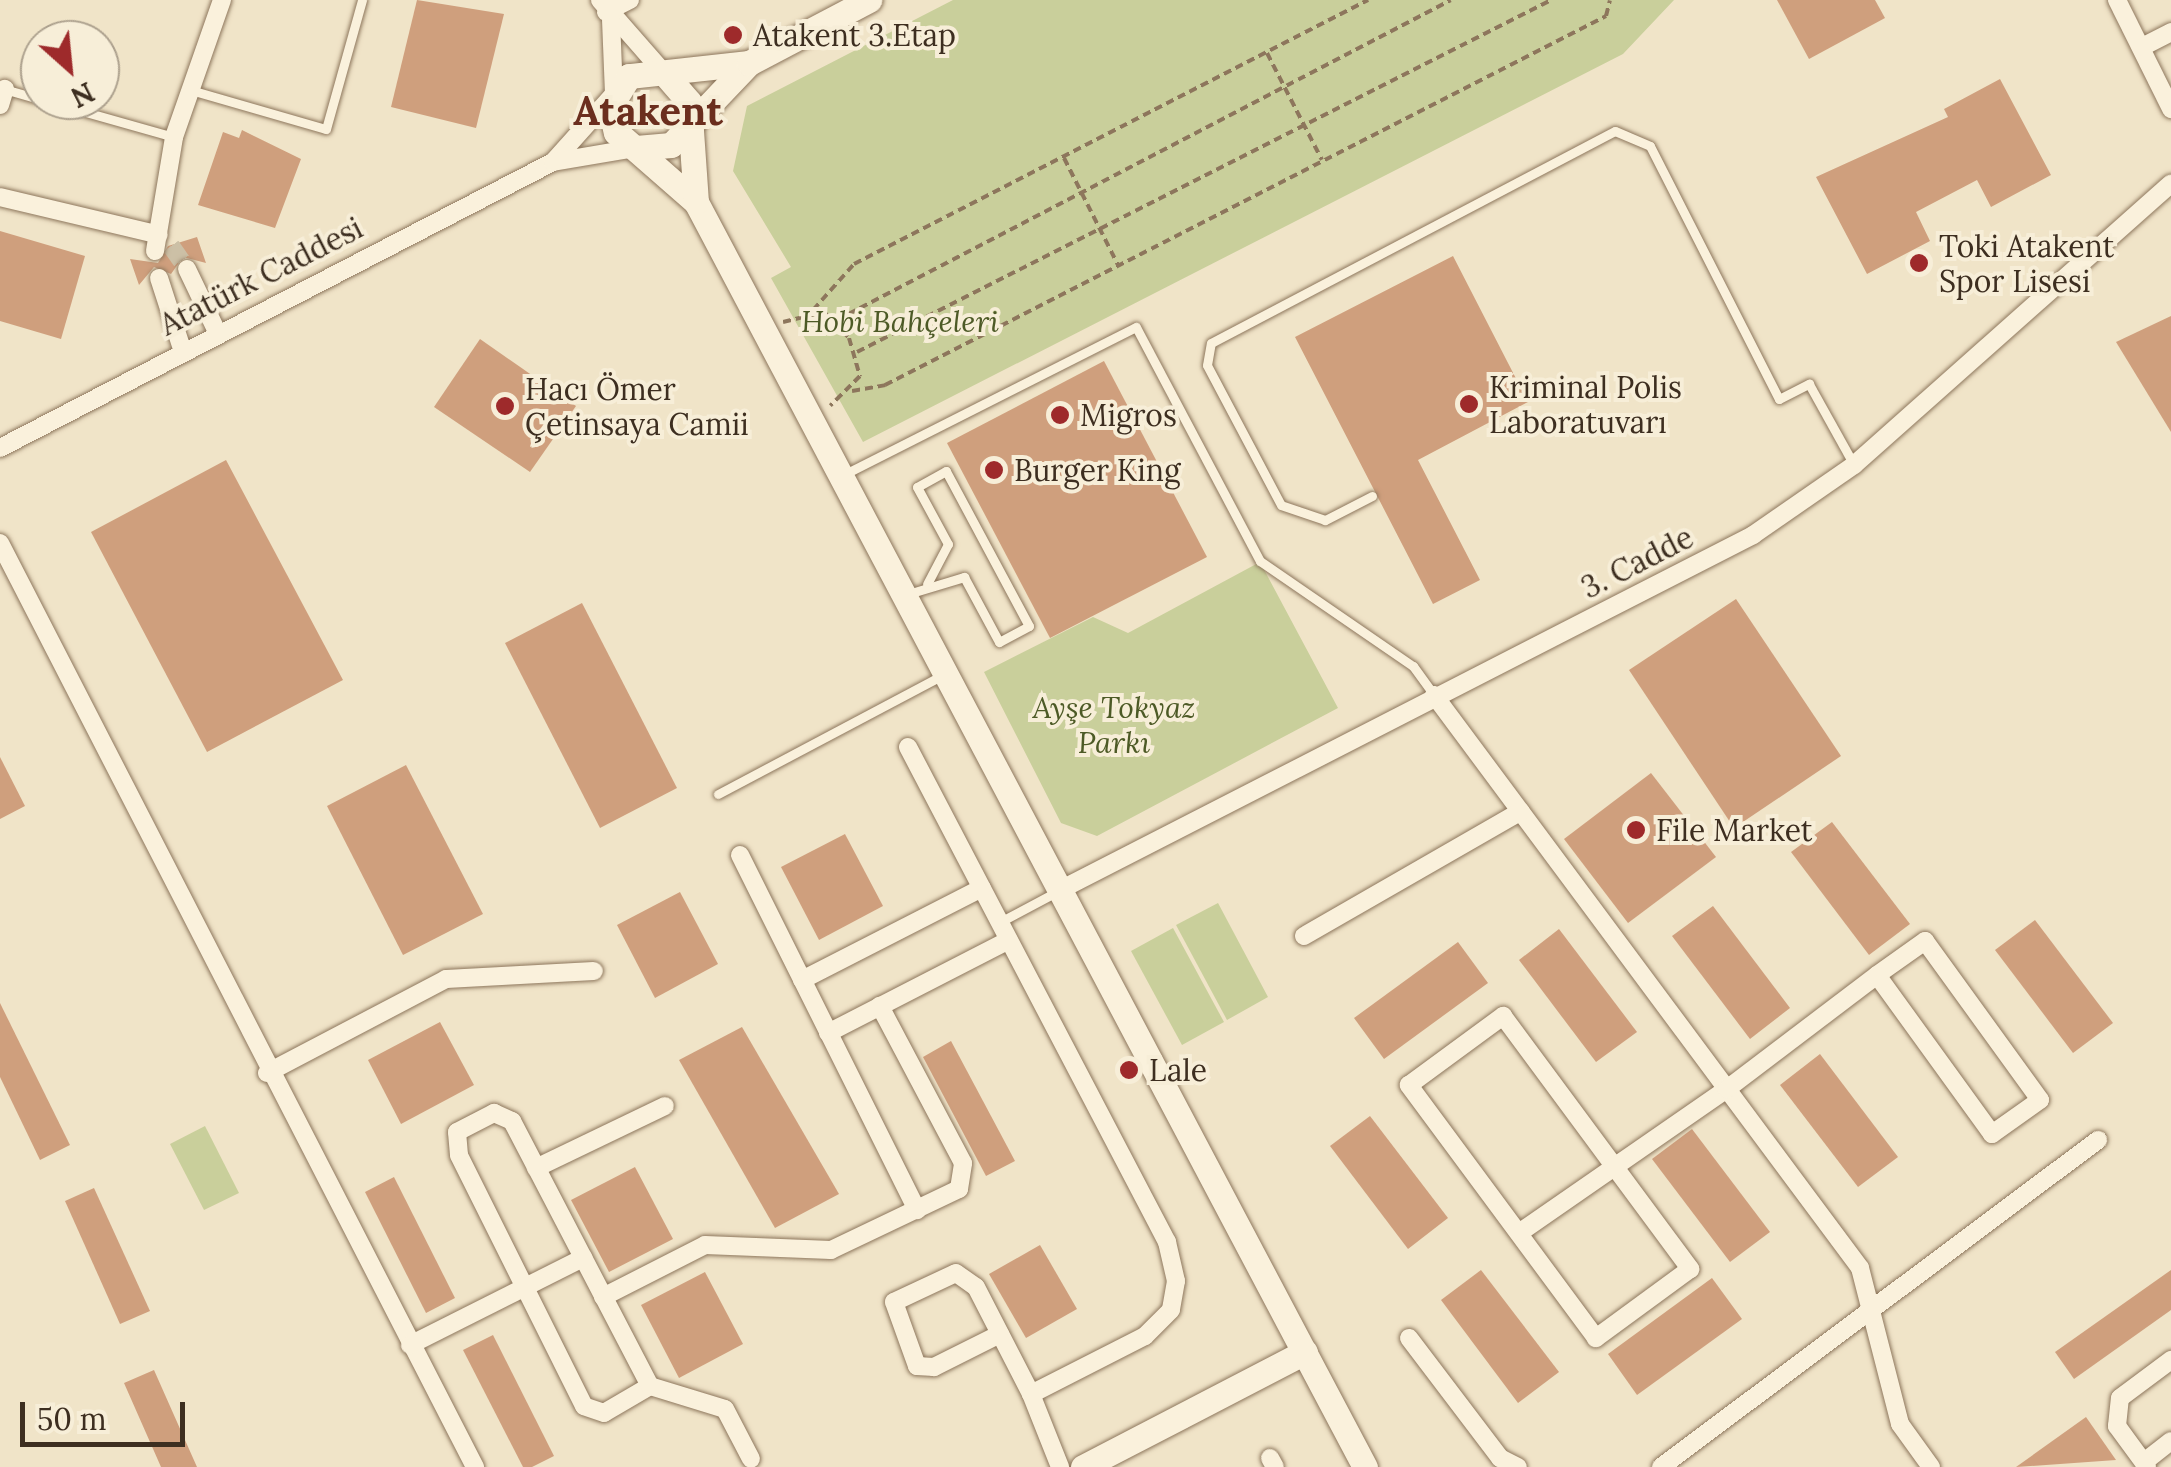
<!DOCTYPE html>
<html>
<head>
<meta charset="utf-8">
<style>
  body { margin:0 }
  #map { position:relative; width:2171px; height:1467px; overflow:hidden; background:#f0e4c8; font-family:Lora,serif }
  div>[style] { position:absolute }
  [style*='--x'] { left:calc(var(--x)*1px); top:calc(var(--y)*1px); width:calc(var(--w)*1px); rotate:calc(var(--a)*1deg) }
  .green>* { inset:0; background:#c9cf9b }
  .building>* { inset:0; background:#cf9f7d }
  .street-tunnel>* { height:18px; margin-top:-9px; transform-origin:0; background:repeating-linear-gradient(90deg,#ccc0a6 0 18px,transparent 0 27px) }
  .path>* { height:4px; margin-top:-2px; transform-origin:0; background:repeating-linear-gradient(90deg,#8d765c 0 8px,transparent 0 13px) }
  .roads { filter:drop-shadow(0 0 2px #8d765c) drop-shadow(0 0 2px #8d765c) }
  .lane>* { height:9px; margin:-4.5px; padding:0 4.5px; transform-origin:4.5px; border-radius:4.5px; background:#faf1dc }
  .street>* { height:18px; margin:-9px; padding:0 9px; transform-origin:9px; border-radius:9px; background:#faf1dc }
  .secondary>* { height:25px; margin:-12.5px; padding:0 12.5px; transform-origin:12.5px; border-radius:12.5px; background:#faf1dc }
  .dots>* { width:28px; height:28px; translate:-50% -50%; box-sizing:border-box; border:5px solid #f7eed8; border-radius:50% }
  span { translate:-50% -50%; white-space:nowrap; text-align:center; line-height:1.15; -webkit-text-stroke:8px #f7eed8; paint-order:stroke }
  .poi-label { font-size:30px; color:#3d2e20 }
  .left { translate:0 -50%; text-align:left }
  .street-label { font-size:30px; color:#3d2e20 }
  .park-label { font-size:30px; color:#4d5a26; font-style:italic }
  .district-label { font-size:40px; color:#6b2e1e; font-weight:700 }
  .north { position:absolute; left:20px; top:20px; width:100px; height:100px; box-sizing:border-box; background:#f7eed8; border:2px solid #ada18e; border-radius:50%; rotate:153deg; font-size:28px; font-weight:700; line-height:40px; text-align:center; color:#3d2e20 }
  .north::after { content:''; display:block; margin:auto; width:35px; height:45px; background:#9e2a2b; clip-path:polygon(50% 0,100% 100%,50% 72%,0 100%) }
  .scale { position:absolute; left:20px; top:1402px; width:165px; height:45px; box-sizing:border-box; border:5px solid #3d2e20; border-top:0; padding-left:12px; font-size:30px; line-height:35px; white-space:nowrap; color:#3d2e20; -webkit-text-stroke:8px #f7eed8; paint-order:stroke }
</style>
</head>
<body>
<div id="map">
  <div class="green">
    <div style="clip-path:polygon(953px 0,1674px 0,1623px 54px,863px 442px,771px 278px,791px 267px,733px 171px,747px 106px)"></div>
    <div style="clip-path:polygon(1260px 562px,1338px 708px,1097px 836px,1061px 823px,984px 672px,1093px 617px,1128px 633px)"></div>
    <div style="clip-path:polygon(1218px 903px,1268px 997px,1227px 1020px,1176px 925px)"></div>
    <div style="clip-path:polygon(1173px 928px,1224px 1022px,1182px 1045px,1131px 951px)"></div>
    <div style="clip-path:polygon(205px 1126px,239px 1193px,204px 1210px,170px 1144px)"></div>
  </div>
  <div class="building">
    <div style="clip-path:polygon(417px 0,504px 14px,476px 128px,391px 107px)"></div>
    <div style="clip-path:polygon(1777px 0,1875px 0,1885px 18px,1809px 59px)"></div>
    <div style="clip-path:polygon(2000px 79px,2051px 175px,1991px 207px,1977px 180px,1916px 212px,1930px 241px,1867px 274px,1816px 177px,1948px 117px,1944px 109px)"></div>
    <div style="clip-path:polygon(242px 130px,301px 159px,275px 228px,198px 205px,223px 132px,239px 138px)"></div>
    <div style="clip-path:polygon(0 231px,85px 256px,61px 339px,0 321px)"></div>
    <div style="clip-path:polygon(197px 237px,206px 263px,183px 257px,171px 274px,154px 267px,139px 285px,130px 259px,158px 263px,168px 246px)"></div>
    <div style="clip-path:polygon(1453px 256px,1528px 402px,1418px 460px,1480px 580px,1433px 604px,1295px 337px)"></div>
    <div style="clip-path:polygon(2171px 316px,2171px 432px,2116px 342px)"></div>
    <div style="clip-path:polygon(480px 339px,576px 406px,530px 472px,434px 407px)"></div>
    <div style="clip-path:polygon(1104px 361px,1207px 557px,1050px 638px,947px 443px)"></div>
    <div style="clip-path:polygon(226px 460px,343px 680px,207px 752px,91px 532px)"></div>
    <div style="clip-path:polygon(1736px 599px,1841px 756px,1734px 828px,1629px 670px)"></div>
    <div style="clip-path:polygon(582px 603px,677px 788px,600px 828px,505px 643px)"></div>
    <div style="clip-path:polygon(0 757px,25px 806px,0 819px)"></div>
    <div style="clip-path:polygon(406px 765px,483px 914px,403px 955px,327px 806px)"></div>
    <div style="clip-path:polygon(1651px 773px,1716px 857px,1628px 923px,1564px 839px)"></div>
    <div style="clip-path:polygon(1832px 822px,1910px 924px,1869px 955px,1791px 852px)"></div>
    <div style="clip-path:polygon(845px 834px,883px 906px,819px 940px,781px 867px)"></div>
    <div style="clip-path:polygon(680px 892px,718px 964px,655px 998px,617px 925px)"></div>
    <div style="clip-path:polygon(1713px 906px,1790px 1008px,1750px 1039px,1672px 936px)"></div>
    <div style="clip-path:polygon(2035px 920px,2113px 1023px,2073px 1053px,1995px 950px)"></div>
    <div style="clip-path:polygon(1559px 929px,1637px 1032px,1596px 1062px,1519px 960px)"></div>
    <div style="clip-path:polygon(1458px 942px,1488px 983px,1384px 1059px,1354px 1018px)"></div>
    <div style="clip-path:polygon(0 1003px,70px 1145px,40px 1160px,0 1077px)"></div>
    <div style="clip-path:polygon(440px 1022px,474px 1085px,401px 1124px,368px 1060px)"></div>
    <div style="clip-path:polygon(742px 1027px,839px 1194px,775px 1228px,679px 1060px)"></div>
    <div style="clip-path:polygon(951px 1041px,1015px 1161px,986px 1176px,923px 1057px)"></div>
    <div style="clip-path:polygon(1820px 1054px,1898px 1157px,1858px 1187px,1780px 1085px)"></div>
    <div style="clip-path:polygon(1370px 1116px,1448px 1218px,1408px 1249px,1330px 1146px)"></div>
    <div style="clip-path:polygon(1692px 1129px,1770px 1232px,1730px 1262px,1652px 1159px)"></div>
    <div style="clip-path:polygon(635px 1167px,673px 1239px,609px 1272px,571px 1200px)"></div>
    <div style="clip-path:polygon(394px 1177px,455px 1298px,426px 1313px,365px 1192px)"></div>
    <div style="clip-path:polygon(94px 1188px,150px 1311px,120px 1324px,65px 1201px)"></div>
    <div style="clip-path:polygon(1040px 1245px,1077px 1309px,1026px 1338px,989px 1274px)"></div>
    <div style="clip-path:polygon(1481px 1270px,1559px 1372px,1518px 1403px,1441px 1300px)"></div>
    <div style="clip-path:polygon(2171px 1270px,2171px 1310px,2074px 1379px,2055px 1352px)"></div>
    <div style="clip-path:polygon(705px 1272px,743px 1344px,679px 1378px,641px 1305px)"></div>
    <div style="clip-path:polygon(1712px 1278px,1742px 1319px,1637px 1395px,1608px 1354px)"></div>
    <div style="clip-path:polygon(493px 1335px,554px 1456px,532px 1467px,523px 1467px,463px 1350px)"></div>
    <div style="clip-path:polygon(154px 1370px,181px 1431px,197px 1467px,161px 1467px,124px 1383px)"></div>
    <div style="clip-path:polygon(2086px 1417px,2116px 1460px,2016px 1467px)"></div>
  </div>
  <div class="street-tunnel">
    <div style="--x:171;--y:246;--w:28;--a:55"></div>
  </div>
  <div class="path">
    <div style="--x:1267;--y:53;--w:120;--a:62.8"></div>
    <div style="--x:1064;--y:158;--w:120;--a:63.2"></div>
    <div style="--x:813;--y:310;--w:62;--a:-48.3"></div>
    <div style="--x:854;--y:264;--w:578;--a:-27.19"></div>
    <div style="--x:837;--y:320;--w:692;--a:-27.53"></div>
    <div style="--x:783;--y:322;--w:42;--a:-13.7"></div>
    <div style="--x:824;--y:312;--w:36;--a:46"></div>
    <div style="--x:849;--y:338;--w:40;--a:74"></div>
    <div style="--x:860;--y:376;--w:42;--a:135"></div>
    <div style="--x:857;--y:352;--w:778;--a:-26.89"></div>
    <div style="--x:852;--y:391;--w:34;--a:-10"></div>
    <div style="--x:885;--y:385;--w:810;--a:-27.1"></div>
    <div style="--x:1606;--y:16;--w:16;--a:-76"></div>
  </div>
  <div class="roads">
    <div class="lane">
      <div style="--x:4;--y:89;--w:37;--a:16"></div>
      <div style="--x:194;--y:91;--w:137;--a:16.1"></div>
      <div style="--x:326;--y:129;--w:134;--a:-74.4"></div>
      <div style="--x:43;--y:100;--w:136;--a:15.8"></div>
      <div style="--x:843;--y:475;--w:328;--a:-26.8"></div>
      <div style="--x:1136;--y:327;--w:265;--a:62.1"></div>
      <div style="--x:1260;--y:561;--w:186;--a:34.5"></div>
      <div style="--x:1413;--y:666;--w:36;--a:54"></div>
      <div style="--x:1372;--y:496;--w:53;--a:152.9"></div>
      <div style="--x:1325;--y:520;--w:46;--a:-161.2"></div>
      <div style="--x:1281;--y:505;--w:158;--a:-117.9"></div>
      <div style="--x:1207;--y:365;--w:22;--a:-80"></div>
      <div style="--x:1211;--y:343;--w:456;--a:-27.7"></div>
      <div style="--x:1615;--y:131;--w:38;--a:23"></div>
      <div style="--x:1650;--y:146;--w:284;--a:63"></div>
      <div style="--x:1779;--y:399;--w:34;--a:-27"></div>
      <div style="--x:1809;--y:384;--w:93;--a:60.9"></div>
      <div style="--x:908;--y:594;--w:59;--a:-16.9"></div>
      <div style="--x:964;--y:577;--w:74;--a:61.7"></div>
      <div style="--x:999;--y:642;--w:34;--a:-28"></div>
      <div style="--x:1029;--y:626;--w:176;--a:-118.2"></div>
      <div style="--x:946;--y:471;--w:33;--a:151"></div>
      <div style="--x:917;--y:487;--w:65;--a:61.5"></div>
      <div style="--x:948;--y:544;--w:45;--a:117.7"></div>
      <div style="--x:718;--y:794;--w:252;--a:-27.9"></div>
      <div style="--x:1000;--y:922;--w:66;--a:-28.1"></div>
    </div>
    <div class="street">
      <div style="--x:600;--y:0;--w:97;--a:48.8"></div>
      <div style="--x:2117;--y:0;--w:122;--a:63.6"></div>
      <div style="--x:606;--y:12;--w:27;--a:-27"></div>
      <div style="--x:2142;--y:47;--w:33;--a:-27"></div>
      <div style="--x:0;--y:105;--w:17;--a:-73"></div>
      <div style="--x:553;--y:162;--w:91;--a:-48.1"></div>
      <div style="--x:614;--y:94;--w:74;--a:-92.3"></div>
      <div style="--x:0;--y:197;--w:163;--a:13.4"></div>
      <div style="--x:155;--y:251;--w:116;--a:-80.5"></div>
      <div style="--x:174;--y:137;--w:145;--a:-70.7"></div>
      <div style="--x:187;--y:269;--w:72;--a:64.5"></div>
      <div style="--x:159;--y:278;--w:78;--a:72"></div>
      <div style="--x:0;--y:448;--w:623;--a:-27.35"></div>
      <div style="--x:553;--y:162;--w:84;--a:-9.6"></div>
      <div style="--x:0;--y:543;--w:1039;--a:62.79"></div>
      <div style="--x:1434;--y:695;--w:714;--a:53.37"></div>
      <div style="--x:1860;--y:1268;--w:161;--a:75.6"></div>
      <div style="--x:1900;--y:1424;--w:53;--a:54.2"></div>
      <div style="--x:908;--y:747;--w:559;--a:62.38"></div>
      <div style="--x:1167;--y:1242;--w:40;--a:77"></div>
      <div style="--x:1176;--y:1281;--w:29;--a:100"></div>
      <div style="--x:1171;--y:1310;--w:37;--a:135"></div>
      <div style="--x:1145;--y:1336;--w:128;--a:153"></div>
      <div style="--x:740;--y:855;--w:397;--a:63.5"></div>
      <div style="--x:1060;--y:890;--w:779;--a:-27.12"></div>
      <div style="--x:1753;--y:535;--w:123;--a:-34.7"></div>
      <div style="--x:1854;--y:465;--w:424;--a:-41.6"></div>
      <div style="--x:1304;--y:936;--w:250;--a:-29.9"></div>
      <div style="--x:802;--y:980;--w:202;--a:-27.1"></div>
      <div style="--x:1503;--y:1016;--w:315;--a:53.5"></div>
      <div style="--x:1690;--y:1269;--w:117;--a:143.7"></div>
      <div style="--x:1596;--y:1338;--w:315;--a:-126.5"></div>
      <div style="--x:1409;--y:1085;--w:117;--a:-36.3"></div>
      <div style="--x:828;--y:1033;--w:203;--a:-27.2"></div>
      <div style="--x:267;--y:1073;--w:202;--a:-27.7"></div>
      <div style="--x:446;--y:979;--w:148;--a:-3.1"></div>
      <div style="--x:536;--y:1168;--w:143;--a:-25.7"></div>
      <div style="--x:1519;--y:1233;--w:253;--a:-34.7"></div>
      <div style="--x:1727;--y:1089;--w:188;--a:-37.2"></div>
      <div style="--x:1877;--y:975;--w:59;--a:-35.3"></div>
      <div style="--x:1925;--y:941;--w:196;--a:54.1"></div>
      <div style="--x:2040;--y:1100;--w:59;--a:144.7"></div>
      <div style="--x:1992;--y:1134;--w:196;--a:-125.9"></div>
      <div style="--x:603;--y:1297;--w:114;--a:-27"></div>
      <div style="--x:705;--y:1245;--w:126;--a:2.3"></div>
      <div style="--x:831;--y:1250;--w:142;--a:-25.5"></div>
      <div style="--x:959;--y:1189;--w:26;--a:-81"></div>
      <div style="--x:963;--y:1163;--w:178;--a:-117.9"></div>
      <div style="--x:1000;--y:1334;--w:74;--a:153.4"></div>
      <div style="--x:934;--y:1367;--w:17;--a:-177"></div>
      <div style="--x:917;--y:1366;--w:68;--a:-109.8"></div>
      <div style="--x:894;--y:1302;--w:68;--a:-25.1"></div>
      <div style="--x:956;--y:1273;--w:24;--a:35"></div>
      <div style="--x:976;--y:1287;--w:120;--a:62.8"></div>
      <div style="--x:1031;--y:1394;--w:79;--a:68.3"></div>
      <div style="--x:1409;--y:1338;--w:151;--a:52.8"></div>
      <div style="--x:1500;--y:1458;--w:20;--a:27"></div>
      <div style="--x:410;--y:1345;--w:194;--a:-26.7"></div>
      <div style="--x:650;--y:1386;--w:53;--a:149.6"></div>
      <div style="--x:604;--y:1413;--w:21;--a:-161"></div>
      <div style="--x:584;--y:1406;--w:280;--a:-116.5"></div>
      <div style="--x:459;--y:1155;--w:23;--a:-95"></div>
      <div style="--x:457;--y:1132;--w:42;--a:-27.2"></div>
      <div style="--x:494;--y:1113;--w:20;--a:24"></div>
      <div style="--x:512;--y:1121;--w:299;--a:62.5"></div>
      <div style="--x:650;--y:1386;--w:78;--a:17"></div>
      <div style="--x:725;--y:1409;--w:56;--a:62.5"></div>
      <div style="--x:1270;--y:1458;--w:10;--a:61"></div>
      <div style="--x:2144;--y:1462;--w:34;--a:-38"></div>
      <div style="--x:1661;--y:1467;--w:546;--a:-36.81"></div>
      <div style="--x:2147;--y:1467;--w:51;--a:-126.2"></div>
      <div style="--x:2117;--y:1426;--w:28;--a:-84"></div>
      <div style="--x:2120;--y:1398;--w:64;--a:-36.7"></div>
    </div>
    <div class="secondary">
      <div style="--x:749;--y:63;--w:121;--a:173.8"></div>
      <div style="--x:629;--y:76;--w:36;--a:122"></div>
      <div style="--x:610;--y:107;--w:26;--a:77"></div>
      <div style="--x:616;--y:132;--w:106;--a:41.2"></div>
      <div style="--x:696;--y:202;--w:1431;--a:62.13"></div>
      <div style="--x:664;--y:73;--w:38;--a:49"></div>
      <div style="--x:689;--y:102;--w:100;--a:86"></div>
      <div style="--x:636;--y:148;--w:35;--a:-5"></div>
      <div style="--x:671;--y:145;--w:113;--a:-46.4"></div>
      <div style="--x:749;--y:63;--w:136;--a:-27.7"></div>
      <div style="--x:1083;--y:1467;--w:250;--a:-27.4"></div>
    </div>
  </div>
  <div class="dots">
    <div style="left:733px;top:35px;background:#9e2a2b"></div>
    <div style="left:1919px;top:263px;background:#9e2a2b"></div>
    <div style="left:1469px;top:404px;background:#9e2a2b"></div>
    <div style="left:505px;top:406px;background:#9e2a2b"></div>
    <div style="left:1060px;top:415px;background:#9e2a2b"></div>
    <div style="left:994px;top:470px;background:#9e2a2b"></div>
    <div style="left:1636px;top:830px;background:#9e2a2b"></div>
    <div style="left:1129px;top:1070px;background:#9e2a2b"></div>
  </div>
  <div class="poi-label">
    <span class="left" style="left:753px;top:35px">Atakent 3.Etap</span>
    <span class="left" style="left:1939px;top:263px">Toki Atakent<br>Spor Lisesi</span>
    <span class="left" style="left:1489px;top:404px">Kriminal Polis<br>Laboratuvarı</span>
    <span class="left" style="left:525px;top:406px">Hacı Ömer<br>Çetinsaya Camii</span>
    <span class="left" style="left:1080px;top:415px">Migros</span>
    <span class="left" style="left:1014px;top:470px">Burger King</span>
    <span class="left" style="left:1656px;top:830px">File Market</span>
    <span class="left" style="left:1149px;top:1070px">Lale</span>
  </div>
  <div class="street-label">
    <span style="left:261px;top:276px;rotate:-27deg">Atatürk Caddesi</span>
    <span style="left:1637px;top:562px;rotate:-27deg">3. Cadde</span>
  </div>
  <div class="park-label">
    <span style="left:900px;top:321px">Hobi Bahçeleri</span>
    <span style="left:1114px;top:724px">Ayşe Tokyaz<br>Parkı</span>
  </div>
  <div class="district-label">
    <span style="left:648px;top:111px">Atakent</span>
  </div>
  <div class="north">N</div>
  <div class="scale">50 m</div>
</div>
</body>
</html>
